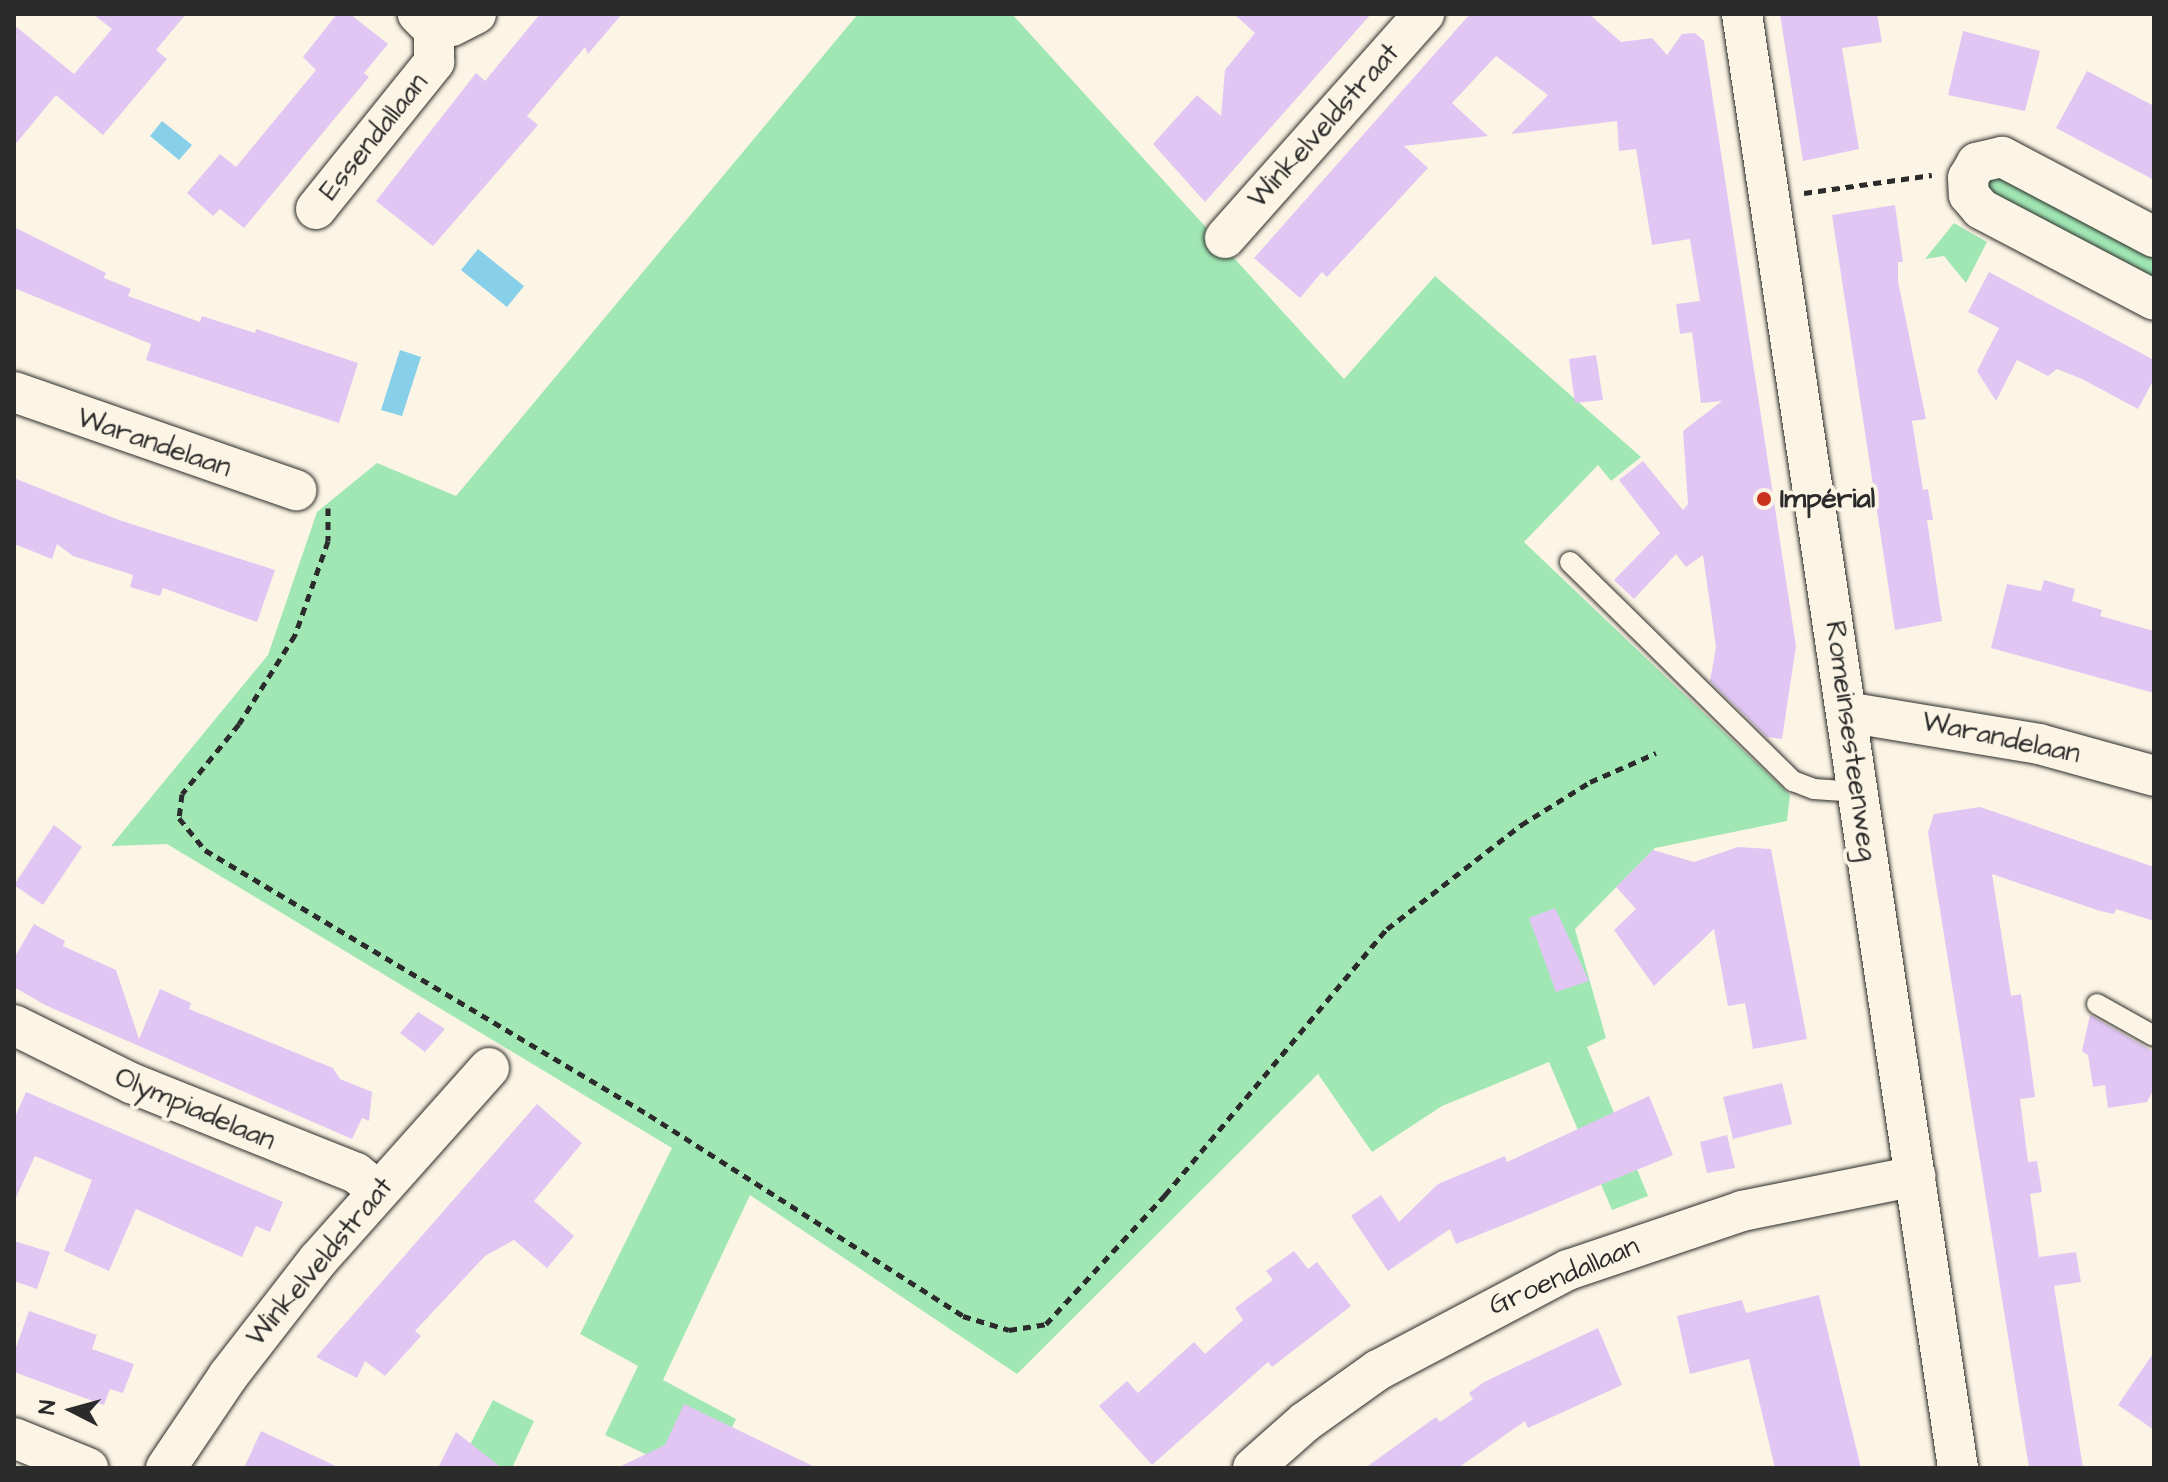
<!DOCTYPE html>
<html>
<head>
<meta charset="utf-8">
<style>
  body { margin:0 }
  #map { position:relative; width:2168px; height:1482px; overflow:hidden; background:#fcf5e5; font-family:"Architects Daughter",sans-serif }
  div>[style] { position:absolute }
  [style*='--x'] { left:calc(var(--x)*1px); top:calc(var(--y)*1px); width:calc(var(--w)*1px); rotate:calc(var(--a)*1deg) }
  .green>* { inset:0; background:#a1e7b4 }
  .water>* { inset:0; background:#88cfe9 }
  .building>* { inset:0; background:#e1c6f4 }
  .path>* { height:5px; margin-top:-2.5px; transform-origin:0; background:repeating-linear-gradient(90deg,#2b2b2b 0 8px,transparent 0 14px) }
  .roads { filter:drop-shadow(0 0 2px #2b2b2b) drop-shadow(0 0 2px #2b2b2b) }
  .lane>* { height:20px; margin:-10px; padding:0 10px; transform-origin:10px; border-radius:10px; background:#fcf5e5 }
  .street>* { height:40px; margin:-20px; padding:0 20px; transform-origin:20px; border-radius:20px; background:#fcf5e5 }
  .dots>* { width:22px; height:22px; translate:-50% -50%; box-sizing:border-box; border:4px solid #fcf5e5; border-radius:50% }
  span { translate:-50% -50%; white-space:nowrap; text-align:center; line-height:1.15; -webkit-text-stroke:8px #fcf5e5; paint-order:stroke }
  .street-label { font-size:28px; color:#2b2b2b }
  .poi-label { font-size:28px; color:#2b2b2b; font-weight:700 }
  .left { translate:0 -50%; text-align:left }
  .frame { position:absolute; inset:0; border:16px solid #2b2b2b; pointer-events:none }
  .north { position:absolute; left:32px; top:1370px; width:80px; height:80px; -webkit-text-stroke:6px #fcf5e5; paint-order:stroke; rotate:276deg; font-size:22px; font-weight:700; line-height:32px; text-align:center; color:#2b2b2b }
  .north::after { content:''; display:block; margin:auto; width:28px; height:36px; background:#2b2b2b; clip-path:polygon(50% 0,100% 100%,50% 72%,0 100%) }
</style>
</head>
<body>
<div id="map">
  <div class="green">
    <div style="clip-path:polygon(858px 14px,1012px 14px,1344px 379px,1435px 276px,1641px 457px,1611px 481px,1598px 465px,1524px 542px,1790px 795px,1787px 821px,1655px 848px,1575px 929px,1606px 1038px,1587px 1047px,1648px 1196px,1612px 1210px,1549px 1062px,1442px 1106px,1372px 1152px,1318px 1074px,1017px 1374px,750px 1195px,663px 1380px,736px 1419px,713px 1468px,675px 1468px,605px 1435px,638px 1366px,580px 1334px,672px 1148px,167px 844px,111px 846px,268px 655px,317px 512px,377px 463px,456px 496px)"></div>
    <div style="clip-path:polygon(1988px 171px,2154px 251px,2154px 287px,1988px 199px)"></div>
    <div style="clip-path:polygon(1954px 223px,1987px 242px,1966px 283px,1944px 256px,1925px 259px)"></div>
    <div style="clip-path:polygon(493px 1400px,534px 1421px,512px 1468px,458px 1468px)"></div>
  </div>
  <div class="water">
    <div style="clip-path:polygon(162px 121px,192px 145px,179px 160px,150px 136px)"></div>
    <div style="clip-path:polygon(478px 249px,524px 286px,507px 307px,461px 270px)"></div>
    <div style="clip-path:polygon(400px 350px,421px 357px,402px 416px,381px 410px)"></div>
  </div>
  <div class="building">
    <div style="clip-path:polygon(93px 14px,186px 14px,156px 50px,167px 59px,103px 135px,56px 95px,14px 146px,14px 25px,74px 74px,112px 29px)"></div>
    <div style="clip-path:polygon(337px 14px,350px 14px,388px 44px,364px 73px,369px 77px,244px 228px,220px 209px,213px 216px,187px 193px,220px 154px,236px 167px,316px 70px,303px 57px)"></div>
    <div style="clip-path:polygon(540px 14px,622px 14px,588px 54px,585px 47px,527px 116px,538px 125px,433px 246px,376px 201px,476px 73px,485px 81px)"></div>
    <div style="clip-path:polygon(1234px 14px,1371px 14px,1205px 202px,1153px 144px,1197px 95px,1221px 116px,1225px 70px,1255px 33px)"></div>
    <div style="clip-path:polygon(1470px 14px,1589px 14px,1621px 42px,1652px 38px,1667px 55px,1682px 34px,1695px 33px,1704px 41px,1796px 646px,1782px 739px,1767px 737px,1710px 681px,1716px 647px,1703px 555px,1686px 567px,1676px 554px,1634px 599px,1614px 580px,1660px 533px,1619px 480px,1643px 461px,1683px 510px,1688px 504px,1683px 431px,1722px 401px,1701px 403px,1692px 332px,1680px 334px,1676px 304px,1700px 301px,1690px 239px,1652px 245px,1636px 149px,1619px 151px,1617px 121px,1511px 134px,1548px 95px,1496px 56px,1452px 103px,1488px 136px,1404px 146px,1428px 168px,1327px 277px,1322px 272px,1300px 298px,1254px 258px)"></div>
    <div style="clip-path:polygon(1780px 14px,1877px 14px,1882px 42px,1842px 48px,1859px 149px,1803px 161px)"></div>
    <div style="clip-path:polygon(1963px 31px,2040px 51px,2025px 111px,1948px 95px)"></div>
    <div style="clip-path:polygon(2087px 71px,2154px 106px,2154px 180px,2056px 128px)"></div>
    <div style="clip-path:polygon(1895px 205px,1903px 262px,1898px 262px,1898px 281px,1926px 419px,1912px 421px,1923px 490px,1928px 489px,1933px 520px,1927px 520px,1942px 621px,1895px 630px,1832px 215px)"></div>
    <div style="clip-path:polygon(14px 227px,106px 273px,104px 278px,131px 289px,128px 296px,200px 322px,202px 316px,255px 333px,256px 329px,358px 363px,339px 423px,146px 360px,151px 344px,14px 288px)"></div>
    <div style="clip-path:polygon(1989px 272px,2154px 360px,2154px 379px,2138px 409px,2082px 379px,2057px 369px,2048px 376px,2017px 360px,1996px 401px,1977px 371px,1999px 328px,1968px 312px)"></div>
    <div style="clip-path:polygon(1596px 355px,1603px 400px,1575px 403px,1569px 359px)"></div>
    <div style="clip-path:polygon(14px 478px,119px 520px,275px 570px,257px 622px,163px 588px,160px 596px,130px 587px,133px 575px,73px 556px,57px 544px,52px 559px,14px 544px)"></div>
    <div style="clip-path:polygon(2044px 580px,2075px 589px,2072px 601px,2102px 610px,2100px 616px,2154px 631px,2154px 693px,1991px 648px,2007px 584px,2041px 591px)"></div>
    <div style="clip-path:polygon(1980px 807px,2154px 867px,2154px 921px,2116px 909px,2114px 914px,2100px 911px,1992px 874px,2011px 996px,2021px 994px,2030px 1059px,2035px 1097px,2020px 1099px,2028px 1162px,2037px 1161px,2042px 1192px,2030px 1194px,2039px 1257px,2076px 1252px,2081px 1282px,2054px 1286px,2083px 1468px,2029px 1468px,1933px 866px,1928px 832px,1934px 814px)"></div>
    <div style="clip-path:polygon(54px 825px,82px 847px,43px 905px,14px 885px)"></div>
    <div style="clip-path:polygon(1738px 847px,1771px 849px,1807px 1039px,1753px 1049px,1745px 1003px,1728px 1006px,1714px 929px,1654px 986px,1614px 930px,1636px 909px,1616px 887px,1653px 850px,1694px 862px)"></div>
    <div style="clip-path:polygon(1555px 908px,1589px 981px,1556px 992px,1529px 918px)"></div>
    <div style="clip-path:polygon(34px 924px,65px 941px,63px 946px,116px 970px,139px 1039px,160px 989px,191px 1003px,189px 1009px,333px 1068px,340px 1079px,372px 1092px,369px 1121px,362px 1118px,352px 1139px,45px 1005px,14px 987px,14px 958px)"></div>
    <div style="clip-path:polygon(418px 1012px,445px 1029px,425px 1052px,400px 1033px)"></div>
    <div style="clip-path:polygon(2090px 1015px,2154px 1052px,2154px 1089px,2147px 1102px,2108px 1108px,2105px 1085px,2093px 1087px,2088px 1055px,2082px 1051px)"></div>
    <div style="clip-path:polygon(1782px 1083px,1792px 1124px,1733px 1139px,1723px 1097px)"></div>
    <div style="clip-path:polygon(26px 1092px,283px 1202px,270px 1232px,256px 1226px,242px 1257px,136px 1209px,109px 1271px,64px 1251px,92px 1180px,35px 1156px,14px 1202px,14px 1119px)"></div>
    <div style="clip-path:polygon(1649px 1096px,1673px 1155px,1518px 1219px,1456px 1244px,1450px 1229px,1388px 1271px,1351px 1216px,1381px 1195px,1399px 1222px,1438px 1184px,1505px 1156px,1507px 1162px)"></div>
    <div style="clip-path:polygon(537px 1104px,582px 1143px,534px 1201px,574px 1236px,547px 1268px,514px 1240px,485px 1256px,415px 1331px,421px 1336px,385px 1376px,365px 1361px,357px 1378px,316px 1357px)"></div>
    <div style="clip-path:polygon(1727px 1135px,1735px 1168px,1707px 1173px,1700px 1142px)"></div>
    <div style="clip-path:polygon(14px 1241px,50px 1252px,37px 1289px,14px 1281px)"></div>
    <div style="clip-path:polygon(1294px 1251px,1308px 1269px,1317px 1262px,1351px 1306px,1272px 1367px,1268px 1362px,1152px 1465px,1099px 1406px,1127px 1381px,1138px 1393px,1194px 1342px,1205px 1354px,1243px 1320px,1235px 1308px,1273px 1280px,1266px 1271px)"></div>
    <div style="clip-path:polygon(1819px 1295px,1861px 1468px,1775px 1468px,1749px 1359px,1690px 1374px,1677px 1316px,1742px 1300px,1746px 1313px)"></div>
    <div style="clip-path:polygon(29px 1311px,97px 1335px,92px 1349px,134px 1364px,123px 1393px,110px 1389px,104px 1405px,14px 1372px,14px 1353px)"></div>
    <div style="clip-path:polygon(1598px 1328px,1622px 1385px,1528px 1428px,1525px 1421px,1458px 1468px,1365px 1468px,1436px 1417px,1440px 1422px,1473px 1399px,1469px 1393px,1484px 1382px)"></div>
    <div style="clip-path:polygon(2154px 1352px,2154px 1430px,2118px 1405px)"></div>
    <div style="clip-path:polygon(684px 1404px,817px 1468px,617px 1468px,665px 1445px)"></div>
    <div style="clip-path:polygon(261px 1431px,340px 1468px,244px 1468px)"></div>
    <div style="clip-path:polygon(456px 1432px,502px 1468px,438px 1468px)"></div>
  </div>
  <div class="path">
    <div style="--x:1804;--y:193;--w:129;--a:-8"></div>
    <div style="--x:328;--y:508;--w:33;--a:90"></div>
    <div style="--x:328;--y:541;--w:100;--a:109.3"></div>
    <div style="--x:295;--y:635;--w:105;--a:122.2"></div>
    <div style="--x:239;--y:724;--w:90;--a:129.2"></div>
    <div style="--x:182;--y:794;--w:24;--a:97"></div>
    <div style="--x:179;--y:818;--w:41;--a:50.9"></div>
    <div style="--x:205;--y:850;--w:517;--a:30.83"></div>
    <div style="--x:649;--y:1115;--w:373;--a:32.6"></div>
    <div style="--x:963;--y:1316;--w:48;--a:16.9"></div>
    <div style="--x:1009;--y:1330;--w:37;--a:-9"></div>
    <div style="--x:1046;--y:1324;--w:176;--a:-47.3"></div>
    <div style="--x:1165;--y:1195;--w:346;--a:-50.2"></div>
    <div style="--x:1387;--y:929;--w:170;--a:-37.8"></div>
    <div style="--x:1521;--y:825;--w:81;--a:-31.9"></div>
    <div style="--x:1590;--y:782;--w:72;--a:-23.7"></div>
  </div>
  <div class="roads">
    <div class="lane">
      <div style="--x:1570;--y:562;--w:313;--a:44.5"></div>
      <div style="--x:1793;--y:781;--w:22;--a:21"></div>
      <div style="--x:1814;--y:789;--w:44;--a:3.9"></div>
      <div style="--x:2097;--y:1004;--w:65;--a:29.3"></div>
    </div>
    <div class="street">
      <div style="--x:1742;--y:14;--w:1470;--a:81.55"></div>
      <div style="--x:427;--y:21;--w:25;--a:11"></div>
      <div style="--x:452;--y:26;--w:27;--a:-27"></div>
      <div style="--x:316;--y:209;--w:189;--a:-51.2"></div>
      <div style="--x:434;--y:62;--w:32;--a:-90"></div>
      <div style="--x:434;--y:30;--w:23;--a:-135"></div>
      <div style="--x:2154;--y:237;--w:172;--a:-152.2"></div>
      <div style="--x:2002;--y:157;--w:26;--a:167"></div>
      <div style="--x:1977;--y:163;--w:17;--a:121"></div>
      <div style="--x:1968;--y:178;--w:17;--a:87"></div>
      <div style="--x:1969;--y:195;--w:18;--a:49"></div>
      <div style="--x:1981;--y:209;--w:195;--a:27.7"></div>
      <div style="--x:1225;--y:238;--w:300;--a:-48.4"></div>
      <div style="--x:14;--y:392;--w:299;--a:19.2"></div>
      <div style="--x:1846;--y:712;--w:196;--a:9.4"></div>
      <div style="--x:2039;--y:744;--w:119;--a:15.5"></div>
      <div style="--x:14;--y:1025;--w:131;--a:26.4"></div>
      <div style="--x:131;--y:1083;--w:242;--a:21.8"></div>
      <div style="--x:356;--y:1173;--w:27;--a:39"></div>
      <div style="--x:14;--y:1438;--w:80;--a:22.1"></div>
      <div style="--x:166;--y:1468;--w:111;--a:-56"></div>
      <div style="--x:228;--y:1376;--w:147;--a:-52.2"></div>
      <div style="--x:318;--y:1260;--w:257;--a:-48.3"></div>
      <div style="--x:1253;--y:1468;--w:69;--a:-41.5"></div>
      <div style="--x:1305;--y:1422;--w:90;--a:-35.5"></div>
      <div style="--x:1378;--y:1370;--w:215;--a:-27.8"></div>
      <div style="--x:1568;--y:1270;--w:184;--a:-18.7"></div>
      <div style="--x:1742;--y:1211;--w:177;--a:-11.4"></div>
    </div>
  </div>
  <div class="dots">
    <div style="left:1764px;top:499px;background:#c8321e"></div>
  </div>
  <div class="street-label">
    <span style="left:1324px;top:126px;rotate:-48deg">Winkelveldstraat</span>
    <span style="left:374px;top:137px;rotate:-51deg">Essendallaan</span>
    <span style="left:154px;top:443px;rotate:19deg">Warandelaan</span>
    <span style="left:2001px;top:738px;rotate:12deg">Warandelaan</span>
    <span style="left:1851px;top:741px;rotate:82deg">Romeinsesteenweg</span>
    <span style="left:195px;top:1109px;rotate:23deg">Olympiadelaan</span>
    <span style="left:320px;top:1262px;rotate:-50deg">Winkelveldstraat</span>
    <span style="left:1564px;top:1276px;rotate:-23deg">Groendallaan</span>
  </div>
  <div class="poi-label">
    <span class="left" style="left:1780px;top:499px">Impérial</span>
  </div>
  <div class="frame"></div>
  <div class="north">N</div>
</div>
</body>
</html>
